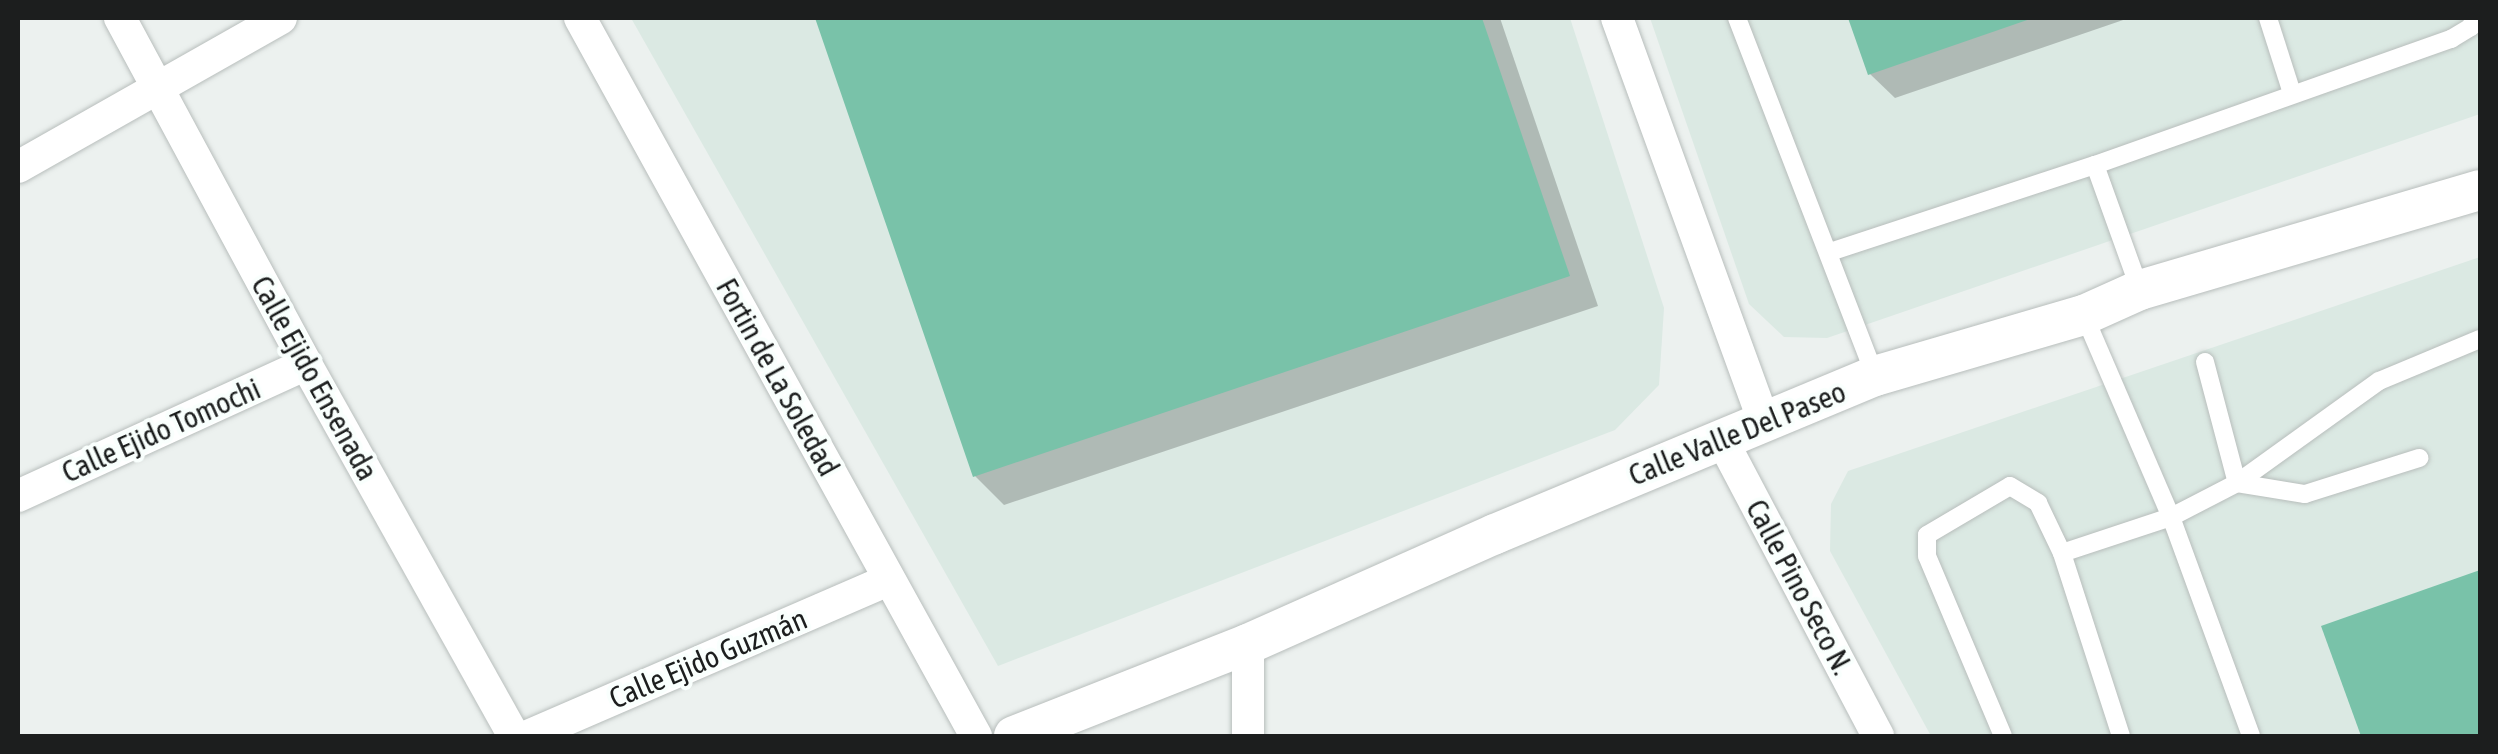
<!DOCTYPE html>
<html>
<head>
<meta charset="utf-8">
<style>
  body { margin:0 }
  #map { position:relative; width:2498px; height:754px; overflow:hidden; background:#ecf1ef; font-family:"Asap Condensed",sans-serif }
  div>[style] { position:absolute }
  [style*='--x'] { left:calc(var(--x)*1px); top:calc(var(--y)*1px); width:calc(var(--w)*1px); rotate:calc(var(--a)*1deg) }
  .built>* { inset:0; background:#dbe9e3 }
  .shadow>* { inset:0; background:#0003 }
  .building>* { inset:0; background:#79c2a9 }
  .roads { filter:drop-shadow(0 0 2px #b8bebc) drop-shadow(0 0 2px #b8bebc) }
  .service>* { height:18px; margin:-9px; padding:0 9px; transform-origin:9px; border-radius:9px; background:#fff }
  .minor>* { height:32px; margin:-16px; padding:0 16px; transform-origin:16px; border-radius:16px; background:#fff }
  .tertiary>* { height:40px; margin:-20px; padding:0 20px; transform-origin:20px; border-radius:20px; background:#fff }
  span { translate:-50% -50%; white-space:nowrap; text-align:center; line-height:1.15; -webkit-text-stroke:8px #f9fffd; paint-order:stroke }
  .street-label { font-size:30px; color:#1c1e1e }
  .frame { position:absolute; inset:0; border:20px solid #1c1e1e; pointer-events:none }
</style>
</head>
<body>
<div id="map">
  <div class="built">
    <div style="clip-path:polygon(631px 18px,1570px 18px,1664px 308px,1659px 385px,1615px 430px,998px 666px)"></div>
    <div style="clip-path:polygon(1650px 18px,2480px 18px,2480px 114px,1827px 338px,1784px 337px,1749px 304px)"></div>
    <div style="clip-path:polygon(2480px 257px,2480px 736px,1931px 736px,1830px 551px,1831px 504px,1848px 471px)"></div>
  </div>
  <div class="shadow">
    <div style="clip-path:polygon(818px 18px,1500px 18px,1598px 306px,1004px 505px,975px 476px)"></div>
    <div style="clip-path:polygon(1851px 18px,2129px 18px,1895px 98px,1870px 74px)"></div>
    <div style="clip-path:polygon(2480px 572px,2480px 736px,2364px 736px,2324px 627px)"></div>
  </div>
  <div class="building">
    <div style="clip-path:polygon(815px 18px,1482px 18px,1570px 276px,973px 477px)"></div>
    <div style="clip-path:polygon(1848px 18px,2033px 18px,1868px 75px)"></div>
    <div style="clip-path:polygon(2480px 570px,2480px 736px,2361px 736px,2321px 626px)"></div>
  </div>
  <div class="roads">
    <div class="service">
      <div style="--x:1737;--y:18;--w:384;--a:68.9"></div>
      <div style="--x:2268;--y:18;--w:79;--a:72.3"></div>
      <div style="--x:2095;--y:165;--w:133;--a:70.2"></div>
      <div style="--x:1830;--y:252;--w:279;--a:-18.2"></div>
      <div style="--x:2095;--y:165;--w:378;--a:-19.5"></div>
      <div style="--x:2451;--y:39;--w:23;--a:-31"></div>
      <div style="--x:2471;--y:27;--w:9;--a:-72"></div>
      <div style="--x:2084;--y:315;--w:220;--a:66.7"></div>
      <div style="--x:2171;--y:517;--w:233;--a:69.9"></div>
      <div style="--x:2205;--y:362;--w:125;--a:75.2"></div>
      <div style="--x:2237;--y:483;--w:69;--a:9.2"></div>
      <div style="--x:2305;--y:494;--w:120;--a:-17.5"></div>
      <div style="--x:2003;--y:736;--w:195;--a:-112.9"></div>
      <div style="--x:1927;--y:556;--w:21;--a:-90"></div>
      <div style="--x:1927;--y:535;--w:96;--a:-30.6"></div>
      <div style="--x:2010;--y:486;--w:33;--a:31"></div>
      <div style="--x:2038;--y:503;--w:55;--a:64.4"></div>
      <div style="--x:2121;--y:736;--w:192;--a:-107.9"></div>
      <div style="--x:2062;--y:553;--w:115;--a:-18.3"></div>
      <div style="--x:2171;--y:517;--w:74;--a:-27.3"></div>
      <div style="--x:2237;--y:483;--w:175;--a:-35.7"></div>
      <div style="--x:2379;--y:381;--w:109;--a:-22.6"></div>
    </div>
    <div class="minor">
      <div style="--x:120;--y:18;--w:393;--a:61.7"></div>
      <div style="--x:306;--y:364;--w:426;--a:60.8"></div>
      <div style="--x:580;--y:18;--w:820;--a:61.12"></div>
      <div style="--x:1617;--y:18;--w:429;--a:70"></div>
      <div style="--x:18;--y:167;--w:302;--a:-29.5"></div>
      <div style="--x:1721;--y:438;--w:337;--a:62.2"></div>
      <div style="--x:18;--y:496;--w:317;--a:-24.6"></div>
      <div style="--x:1248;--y:644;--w:92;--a:90"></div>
      <div style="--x:528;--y:736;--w:393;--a:-23.4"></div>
    </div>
    <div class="tertiary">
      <div style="--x:1014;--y:736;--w:251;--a:-21.5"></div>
      <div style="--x:1248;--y:644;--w:270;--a:-24"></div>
      <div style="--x:1495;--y:534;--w:412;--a:-22.6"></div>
      <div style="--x:1875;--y:376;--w:218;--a:-16.3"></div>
      <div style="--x:2084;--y:315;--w:61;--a:-24.1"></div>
      <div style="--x:2140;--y:290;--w:354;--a:-16.4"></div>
    </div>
  </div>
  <div class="street-label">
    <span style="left:778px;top:377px;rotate:61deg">Fortin de La Soledad</span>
    <span style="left:315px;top:378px;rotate:61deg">Calle Ejido Ensenada</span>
    <span style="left:161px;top:430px;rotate:-24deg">Calle Ejido Tomochi</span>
    <span style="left:1737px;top:433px;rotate:-22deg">Calle Valle Del Paseo</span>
    <span style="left:1800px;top:587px;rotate:62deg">Calle Pino Seco N.</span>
    <span style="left:708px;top:658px;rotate:-23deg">Calle Ejido Guzmán</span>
  </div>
  <div class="frame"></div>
</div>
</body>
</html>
